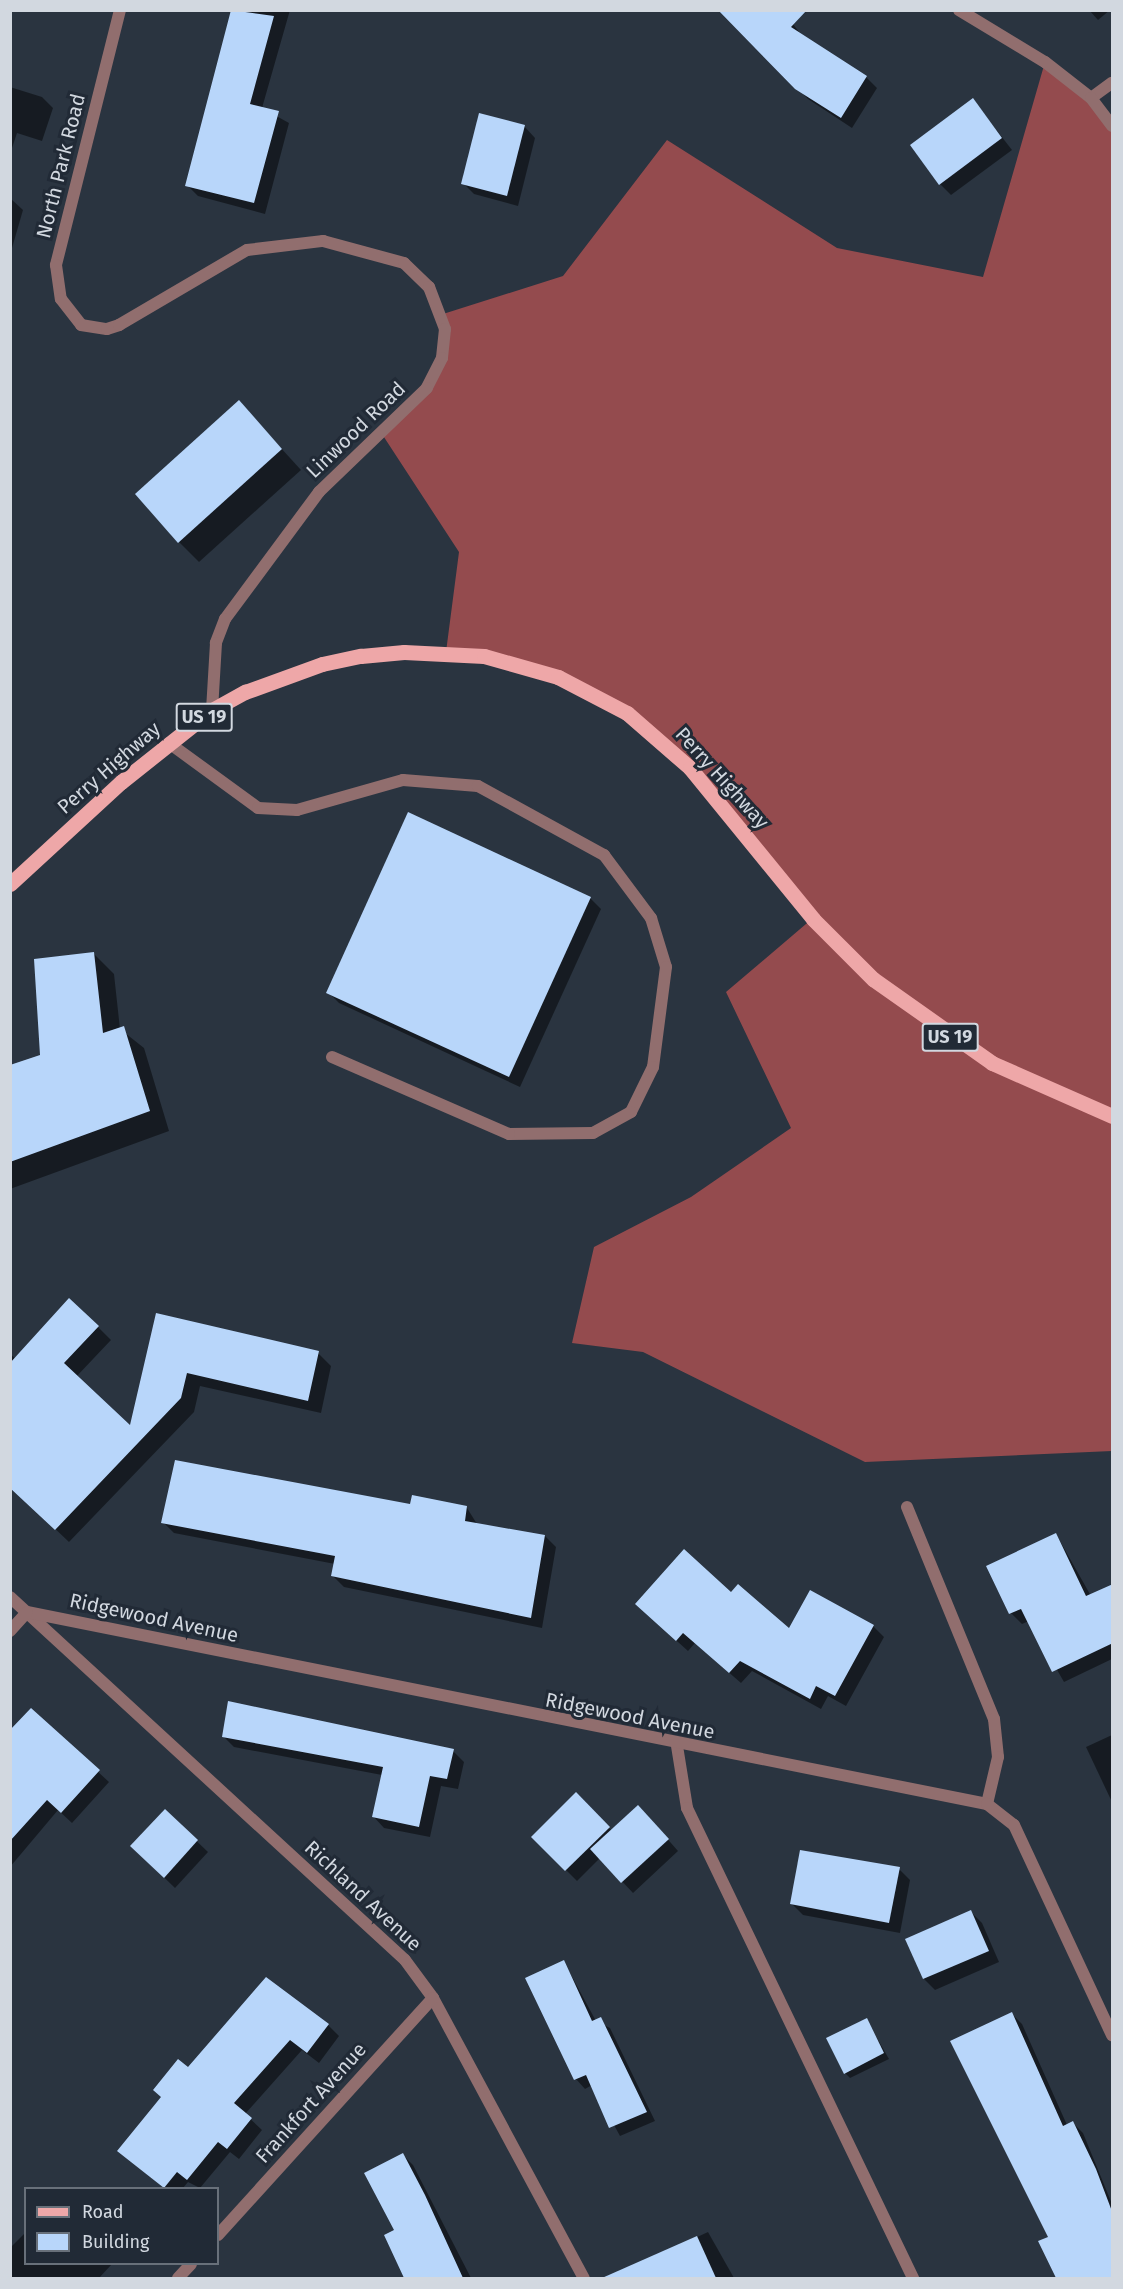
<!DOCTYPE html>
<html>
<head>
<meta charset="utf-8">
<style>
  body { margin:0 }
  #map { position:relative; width:1123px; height:2289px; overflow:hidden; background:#2a3440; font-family:"Fira Sans",sans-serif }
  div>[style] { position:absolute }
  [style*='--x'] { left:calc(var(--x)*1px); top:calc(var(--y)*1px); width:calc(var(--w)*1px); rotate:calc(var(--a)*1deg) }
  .forest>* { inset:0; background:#944b4e }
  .shadow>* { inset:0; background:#0007 }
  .building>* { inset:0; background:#b8d6fa }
  .lane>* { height:12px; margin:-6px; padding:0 6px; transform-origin:6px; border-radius:6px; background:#916e6e }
  .street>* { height:12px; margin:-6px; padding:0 6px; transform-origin:6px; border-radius:6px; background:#916e6e }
  .primary>* { height:15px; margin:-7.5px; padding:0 7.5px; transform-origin:7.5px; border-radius:7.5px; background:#eea7a8 }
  span { translate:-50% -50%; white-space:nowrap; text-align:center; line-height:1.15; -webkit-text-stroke:6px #212a36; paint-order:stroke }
  .shield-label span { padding:2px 4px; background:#212a36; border:2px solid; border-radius:4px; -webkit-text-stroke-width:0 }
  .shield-label { font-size:18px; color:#d2d8e0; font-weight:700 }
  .street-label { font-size:20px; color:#d2d8e0 }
  .frame { position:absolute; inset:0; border:12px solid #d2d8e0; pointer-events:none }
  .legend { position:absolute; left:24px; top:2187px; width:195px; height:78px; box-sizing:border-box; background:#212a36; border:2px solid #68707a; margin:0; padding:8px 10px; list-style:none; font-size:18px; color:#d2d8e0 }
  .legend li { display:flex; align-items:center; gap:12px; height:30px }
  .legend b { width:30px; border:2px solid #68707a }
</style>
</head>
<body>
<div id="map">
  <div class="forest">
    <div style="clip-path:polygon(1045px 62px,1112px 126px,1112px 1451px,865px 1462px,643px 1352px,572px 1343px,594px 1247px,691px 1197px,791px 1128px,726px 992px,813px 918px,722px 803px,594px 693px,446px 652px,459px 552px,380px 431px,436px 373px,443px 314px,563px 276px,667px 140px,837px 248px,983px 277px)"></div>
  </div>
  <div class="shadow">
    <div style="clip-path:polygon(232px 10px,290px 10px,262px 108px,289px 123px,265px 214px,198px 196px,187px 185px)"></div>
    <div style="clip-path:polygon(719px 10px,782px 10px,803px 37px,866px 77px,877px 88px,852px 128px,808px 99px)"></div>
    <div style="clip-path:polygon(1089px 10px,1110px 10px,1098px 20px)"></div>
    <div style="clip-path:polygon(10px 87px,42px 97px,53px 108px,42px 141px,17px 133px,10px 154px)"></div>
    <div style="clip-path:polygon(973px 100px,1012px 150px,951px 195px,940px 184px)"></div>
    <div style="clip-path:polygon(524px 126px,535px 138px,518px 206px,474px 194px,463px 183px)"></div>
    <div style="clip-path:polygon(10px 198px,23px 210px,12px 248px,10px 248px)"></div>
    <div style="clip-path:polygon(239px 402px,301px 470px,199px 562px,179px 542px)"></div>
    <div style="clip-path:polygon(590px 898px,601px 909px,520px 1087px,339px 1003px,328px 992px)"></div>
    <div style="clip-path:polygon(94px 954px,114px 974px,120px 1029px,144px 1048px,169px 1131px,10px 1189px,10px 1066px,41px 1056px)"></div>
    <div style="clip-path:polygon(157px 1315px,318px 1353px,331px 1366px,321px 1413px,200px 1386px,194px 1412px,69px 1542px,10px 1486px,10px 1354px,16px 1359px,98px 1327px,111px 1340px,76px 1377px,131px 1428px)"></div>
    <div style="clip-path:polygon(411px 1505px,467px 1508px,477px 1524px,545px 1536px,556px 1547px,542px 1628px,344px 1587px,333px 1576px,335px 1564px,174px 1533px,163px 1522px)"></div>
    <div style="clip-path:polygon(1056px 1534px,1091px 1596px,1112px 1586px,1112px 1659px,1064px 1682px,1029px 1621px,1022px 1624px,1011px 1613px,988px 1567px)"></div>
    <div style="clip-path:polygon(648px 1615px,789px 1631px,873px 1626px,884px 1637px,846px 1706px,828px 1696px,821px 1709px,752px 1671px,741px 1683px,695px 1643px,688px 1651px)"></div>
    <div style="clip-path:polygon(31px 1710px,109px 1782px,72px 1823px,58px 1810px,10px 1867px,10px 1733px)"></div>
    <div style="clip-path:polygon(1112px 1735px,1112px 1802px,1086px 1747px)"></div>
    <div style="clip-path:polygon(223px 1736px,453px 1751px,464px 1762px,458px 1789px,441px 1786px,430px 1837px,384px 1828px,373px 1816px,382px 1775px,234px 1747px)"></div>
    <div style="clip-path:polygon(576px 1794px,612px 1831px,649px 1818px,678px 1851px,633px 1893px,600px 1858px,577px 1881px,533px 1837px)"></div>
    <div style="clip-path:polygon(165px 1811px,208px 1852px,175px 1888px,143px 1857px)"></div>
    <div style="clip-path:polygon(899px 1869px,910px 1880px,900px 1933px,803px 1915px,792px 1904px)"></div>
    <div style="clip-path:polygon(971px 1912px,982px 1923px,999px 1962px,935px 1990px,924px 1979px,907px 1939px)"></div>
    <div style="clip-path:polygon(564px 1962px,596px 2021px,610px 2028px,655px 2121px,620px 2136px,592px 2085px,585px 2089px,576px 2079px,527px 1978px)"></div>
    <div style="clip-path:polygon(1011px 2013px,1022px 2024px,1067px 2125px,1073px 2123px,1083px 2133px,1112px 2204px,1112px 2278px,1058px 2278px,1040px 2241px,1050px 2237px)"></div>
    <div style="clip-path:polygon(866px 2019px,889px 2059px,850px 2078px,845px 2073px)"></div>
    <div style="clip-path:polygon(328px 2025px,339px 2036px,319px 2063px,302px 2050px,245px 2114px,262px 2130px,239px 2159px,230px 2152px,200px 2188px,188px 2182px,183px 2188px,164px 2188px,119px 2151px,188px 2069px)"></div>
    <div style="clip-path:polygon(402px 2154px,413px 2165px,471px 2278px,408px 2278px,386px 2235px,396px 2231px)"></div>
    <div style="clip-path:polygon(26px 2232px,26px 2264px,112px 2264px,99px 2278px,10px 2278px,10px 2248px)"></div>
    <div style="clip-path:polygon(708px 2232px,734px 2278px,666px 2278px,656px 2256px)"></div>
  </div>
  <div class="building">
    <div style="clip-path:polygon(231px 10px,274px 16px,250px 104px,279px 111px,254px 203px,185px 186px)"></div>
    <div style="clip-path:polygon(718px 10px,807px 10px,791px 27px,867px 76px,841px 118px,795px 89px)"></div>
    <div style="clip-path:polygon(973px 98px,1002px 138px,939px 185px,910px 145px)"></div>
    <div style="clip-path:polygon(479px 113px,525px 125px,507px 196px,461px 184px)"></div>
    <div style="clip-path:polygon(239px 400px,282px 449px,178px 543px,135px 494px)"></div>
    <div style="clip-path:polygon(408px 812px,591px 897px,509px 1077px,326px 993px)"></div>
    <div style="clip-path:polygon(94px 952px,103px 1033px,124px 1026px,150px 1111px,10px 1162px,10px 1065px,40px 1055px,34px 959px)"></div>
    <div style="clip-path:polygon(69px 1298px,99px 1326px,64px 1363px,130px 1425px,156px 1313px,319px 1351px,308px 1401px,187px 1373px,181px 1398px,55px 1530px,10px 1488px,10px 1363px)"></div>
    <div style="clip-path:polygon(175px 1460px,410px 1504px,412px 1495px,467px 1506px,465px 1521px,545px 1535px,531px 1618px,331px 1576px,335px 1556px,161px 1523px)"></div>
    <div style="clip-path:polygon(1056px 1533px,1086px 1596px,1113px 1584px,1113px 1643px,1052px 1672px,1021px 1609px,1009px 1614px,986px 1566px)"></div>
    <div style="clip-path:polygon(684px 1549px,731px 1592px,738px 1584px,789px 1628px,810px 1590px,874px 1625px,835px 1696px,816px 1686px,810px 1699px,740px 1661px,729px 1673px,683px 1633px,676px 1641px,635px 1604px)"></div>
    <div style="clip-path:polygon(228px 1701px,454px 1749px,447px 1779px,430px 1776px,419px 1827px,372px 1817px,383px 1767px,222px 1737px)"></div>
    <div style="clip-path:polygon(31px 1708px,100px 1770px,61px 1813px,47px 1800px,10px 1841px,10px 1730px)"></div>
    <div style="clip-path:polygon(576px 1792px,610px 1827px,565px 1871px,531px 1837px)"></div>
    <div style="clip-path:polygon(638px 1805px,669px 1839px,621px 1883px,590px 1849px)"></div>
    <div style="clip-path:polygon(165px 1809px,198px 1840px,164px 1878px,130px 1846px)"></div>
    <div style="clip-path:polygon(800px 1850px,900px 1867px,889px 1923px,790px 1904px)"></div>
    <div style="clip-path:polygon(971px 1910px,989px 1951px,923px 1979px,905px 1939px)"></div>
    <div style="clip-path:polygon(564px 1960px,592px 2021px,601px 2017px,647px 2112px,609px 2128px,586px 2075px,574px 2080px,525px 1978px)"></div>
    <div style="clip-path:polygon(266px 1977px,329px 2024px,307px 2053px,290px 2040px,234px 2103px,252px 2118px,227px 2149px,218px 2142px,187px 2180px,177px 2172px,164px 2188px,117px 2151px,161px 2097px,153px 2090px,178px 2059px,188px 2067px)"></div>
    <div style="clip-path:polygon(1012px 2012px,1063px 2126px,1073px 2121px,1096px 2169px,1113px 2214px,1113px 2278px,1056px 2278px,1038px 2241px,1048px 2237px,950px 2041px)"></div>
    <div style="clip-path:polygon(867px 2018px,884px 2053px,844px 2074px,826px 2038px)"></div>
    <div style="clip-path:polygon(403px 2153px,425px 2195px,463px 2278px,404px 2278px,384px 2235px,394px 2230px,364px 2173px)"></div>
    <div style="clip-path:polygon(697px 2236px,716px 2278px,602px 2278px)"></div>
  </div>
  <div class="lane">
    <div style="--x:1091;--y:98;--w:26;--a:-36"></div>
    <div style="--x:169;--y:743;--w:110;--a:36.1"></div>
    <div style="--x:258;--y:808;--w:39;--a:3"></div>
    <div style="--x:297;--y:810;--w:110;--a:-15.8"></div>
    <div style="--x:403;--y:780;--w:75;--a:4.6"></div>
    <div style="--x:478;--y:786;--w:144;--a:28.7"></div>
    <div style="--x:604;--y:855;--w:79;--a:53.3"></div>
    <div style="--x:651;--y:918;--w:51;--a:73"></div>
    <div style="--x:666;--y:967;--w:101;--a:97.4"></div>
    <div style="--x:653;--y:1067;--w:50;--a:116.1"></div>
    <div style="--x:631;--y:1112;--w:43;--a:151.1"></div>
    <div style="--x:593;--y:1133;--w:84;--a:179.3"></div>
    <div style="--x:509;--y:1134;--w:193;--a:-156.5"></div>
    <div style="--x:907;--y:1507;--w:229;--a:67.7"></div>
    <div style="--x:994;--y:1719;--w:38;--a:84"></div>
    <div style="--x:998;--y:1757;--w:48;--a:103.2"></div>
    <div style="--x:677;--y:1746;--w:63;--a:80.8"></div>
    <div style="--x:687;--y:1808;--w:522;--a:64.32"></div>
  </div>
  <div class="street">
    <div style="--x:120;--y:10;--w:263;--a:104.1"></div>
    <div style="--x:56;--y:265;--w:34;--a:82"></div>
    <div style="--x:61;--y:299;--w:33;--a:52"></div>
    <div style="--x:81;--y:325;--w:26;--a:9"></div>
    <div style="--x:107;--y:329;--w:13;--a:-18"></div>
    <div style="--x:119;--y:325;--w:148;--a:-30.4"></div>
    <div style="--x:247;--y:250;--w:77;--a:-6.8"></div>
    <div style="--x:323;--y:241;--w:84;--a:15.2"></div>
    <div style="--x:404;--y:263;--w:35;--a:44"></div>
    <div style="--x:429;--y:287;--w:45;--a:69.1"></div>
    <div style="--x:445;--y:329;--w:29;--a:96"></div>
    <div style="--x:442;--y:358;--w:34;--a:117"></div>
    <div style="--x:427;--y:388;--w:150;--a:136.1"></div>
    <div style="--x:319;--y:492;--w:158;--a:126.5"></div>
    <div style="--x:225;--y:619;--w:26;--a:111"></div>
    <div style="--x:216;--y:643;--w:67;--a:93.4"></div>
    <div style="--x:959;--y:10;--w:100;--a:31.2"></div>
    <div style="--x:1045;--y:62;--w:58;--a:38"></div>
    <div style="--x:1091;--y:98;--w:35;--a:53"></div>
    <div style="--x:10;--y:1597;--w:536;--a:42.58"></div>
    <div style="--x:405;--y:1960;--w:47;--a:53.6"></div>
    <div style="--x:433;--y:1998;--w:318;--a:61.7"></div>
    <div style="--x:27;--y:1612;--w:979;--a:11.31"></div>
    <div style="--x:987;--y:1804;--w:34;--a:38"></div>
    <div style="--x:1014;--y:1825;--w:232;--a:65"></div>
    <div style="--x:10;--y:1631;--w:25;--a:-48"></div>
    <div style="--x:218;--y:2235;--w:320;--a:-47.8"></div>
    <div style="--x:178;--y:2278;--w:19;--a:-47"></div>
  </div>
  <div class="primary">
    <div style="--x:10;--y:884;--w:151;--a:-42.6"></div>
    <div style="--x:121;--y:782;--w:116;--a:-38.4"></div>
    <div style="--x:212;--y:710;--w:38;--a:-29"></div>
    <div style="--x:245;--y:692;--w:82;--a:-20"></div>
    <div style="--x:322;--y:664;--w:40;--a:-12"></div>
    <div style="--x:361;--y:656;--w:43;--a:-5.3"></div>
    <div style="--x:404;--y:652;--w:80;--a:2.9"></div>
    <div style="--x:484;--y:656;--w:77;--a:15.8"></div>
    <div style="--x:558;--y:677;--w:78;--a:27.6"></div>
    <div style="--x:627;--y:713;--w:84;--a:41.1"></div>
    <div style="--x:690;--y:768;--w:195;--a:50.8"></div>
    <div style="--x:813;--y:919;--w:85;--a:45"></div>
    <div style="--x:873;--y:979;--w:146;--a:35.2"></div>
    <div style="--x:992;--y:1063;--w:131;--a:23.8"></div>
  </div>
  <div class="shield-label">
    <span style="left:204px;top:717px">US 19</span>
    <span style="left:950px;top:1037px">US 19</span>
  </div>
  <div class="street-label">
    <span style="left:61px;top:166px;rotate:-76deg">North Park Road</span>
    <span style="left:356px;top:430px;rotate:-44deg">Linwood Road</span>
    <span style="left:109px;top:768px;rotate:-41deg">Perry Highway</span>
    <span style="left:722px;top:778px;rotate:48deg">Perry Highway</span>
    <span style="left:154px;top:1618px;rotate:12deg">Ridgewood Avenue</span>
    <span style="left:630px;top:1716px;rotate:11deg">Ridgewood Avenue</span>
    <span style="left:363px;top:1896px;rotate:43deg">Richland Avenue</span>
    <span style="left:311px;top:2103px;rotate:-48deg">Frankfort Avenue</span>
  </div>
  <div class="frame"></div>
  <ul class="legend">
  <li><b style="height:8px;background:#eea7a8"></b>Road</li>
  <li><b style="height:16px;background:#b8d6fa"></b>Building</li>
  </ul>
</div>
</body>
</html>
